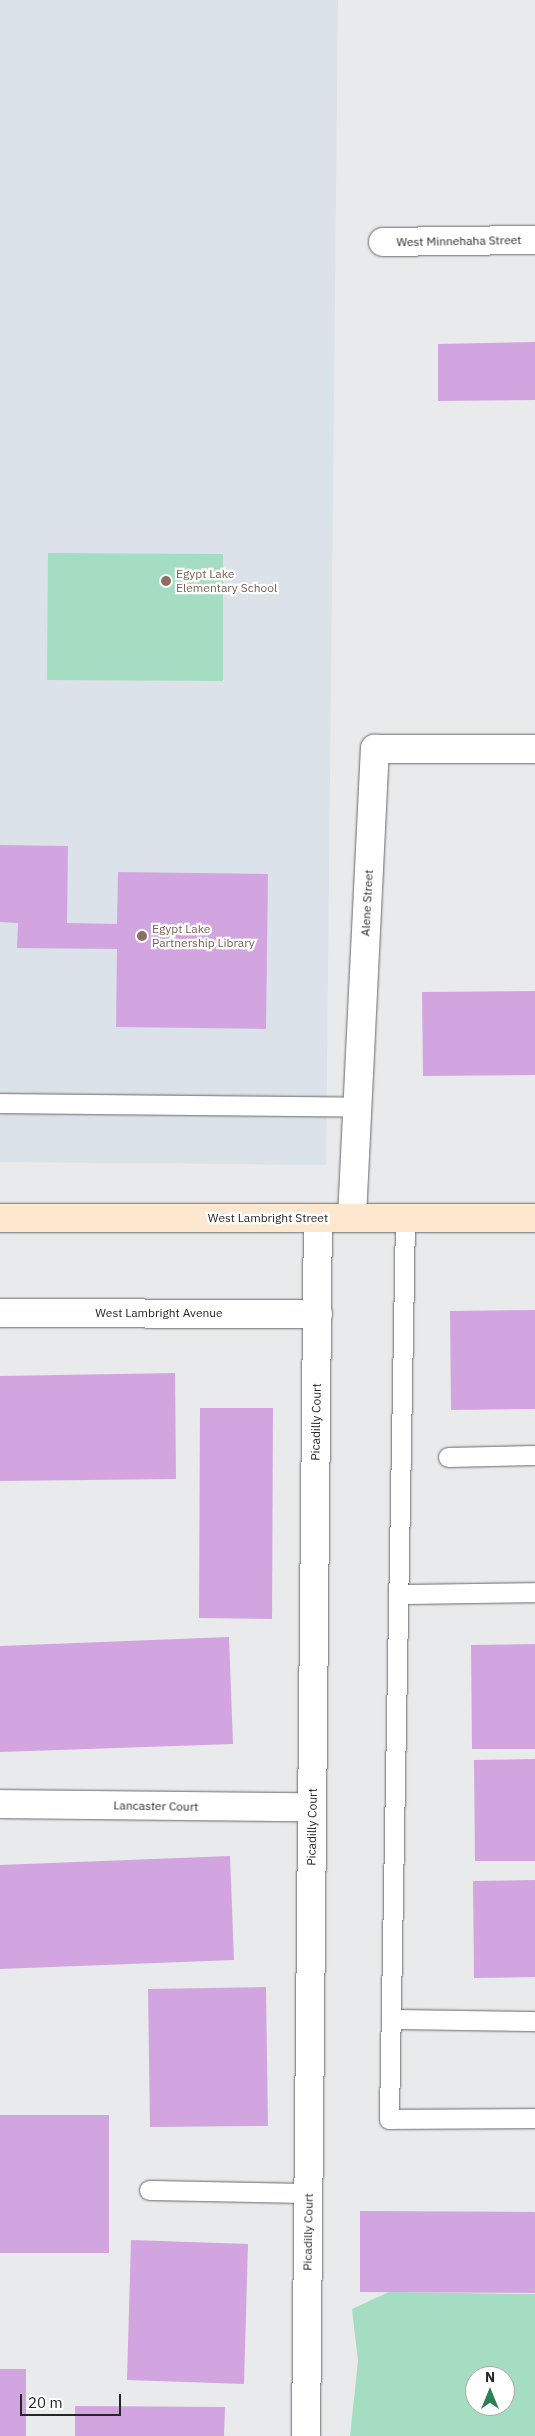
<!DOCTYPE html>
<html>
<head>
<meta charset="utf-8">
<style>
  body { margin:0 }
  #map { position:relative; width:535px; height:2436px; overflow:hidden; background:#e9eaeb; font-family:"IBM Plex Sans",sans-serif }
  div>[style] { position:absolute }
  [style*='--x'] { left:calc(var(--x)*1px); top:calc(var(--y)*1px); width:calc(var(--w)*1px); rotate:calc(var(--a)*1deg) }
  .built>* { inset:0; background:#dce2ea }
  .green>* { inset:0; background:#a5ddc3 }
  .building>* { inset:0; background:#d2a5e0 }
  .roads { filter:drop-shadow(0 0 1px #676869) drop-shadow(0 0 1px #676869) }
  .lane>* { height:19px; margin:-9.5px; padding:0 9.5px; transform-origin:9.5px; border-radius:9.5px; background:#fff }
  .street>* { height:28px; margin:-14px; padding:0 14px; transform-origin:14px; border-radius:14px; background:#fff }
  .secondary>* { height:28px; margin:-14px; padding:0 14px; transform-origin:14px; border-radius:14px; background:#fde8cf }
  .dots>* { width:14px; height:14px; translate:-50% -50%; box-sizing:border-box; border:2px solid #fff; border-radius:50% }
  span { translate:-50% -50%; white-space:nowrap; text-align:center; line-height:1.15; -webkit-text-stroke:4.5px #fff; paint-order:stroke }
  .street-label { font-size:12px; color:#252626 }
  .education-label { font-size:12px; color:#785e54 }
  .left { translate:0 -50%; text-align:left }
  .north { position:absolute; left:465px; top:2366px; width:50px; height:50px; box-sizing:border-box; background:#fff; border:1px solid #a8a8a8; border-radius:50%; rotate:0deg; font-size:14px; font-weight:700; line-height:20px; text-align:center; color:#252626 }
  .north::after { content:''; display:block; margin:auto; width:18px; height:22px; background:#2b8154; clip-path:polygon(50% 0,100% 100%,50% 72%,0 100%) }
  .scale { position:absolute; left:20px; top:2394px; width:101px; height:22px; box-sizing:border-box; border:2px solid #252626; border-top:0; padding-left:6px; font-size:15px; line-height:18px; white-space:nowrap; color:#252626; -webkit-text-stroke:4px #fff; paint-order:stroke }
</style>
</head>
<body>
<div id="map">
  <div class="built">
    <div style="clip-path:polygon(0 0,338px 0,326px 1165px,0 1162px)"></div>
  </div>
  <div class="green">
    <div style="clip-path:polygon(48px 553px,223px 554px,223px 681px,47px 680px)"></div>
    <div style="clip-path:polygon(evenodd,389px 2292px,535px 2294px,535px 2436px,350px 2436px,358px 2361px,352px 2309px,389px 2292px,475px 2376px,505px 2376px,505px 2406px,475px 2406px,475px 2376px)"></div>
  </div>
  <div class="building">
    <div style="clip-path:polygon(535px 342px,535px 400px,438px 401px,438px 344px)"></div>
    <div style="clip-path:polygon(0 845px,68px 846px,67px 923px,117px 924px,118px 872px,268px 874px,266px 1029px,116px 1027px,117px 949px,17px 948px,18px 923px,0 922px)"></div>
    <div style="clip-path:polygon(535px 991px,535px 1075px,423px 1076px,422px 992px)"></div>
    <div style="clip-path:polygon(535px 1310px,535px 1409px,451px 1410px,450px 1311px)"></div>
    <div style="clip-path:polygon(175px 1373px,176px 1479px,0 1481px,0 1376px)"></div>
    <div style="clip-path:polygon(200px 1408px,273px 1408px,272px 1619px,199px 1618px)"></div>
    <div style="clip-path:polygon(229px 1637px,233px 1744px,0 1752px,0 1646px)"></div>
    <div style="clip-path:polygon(535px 1644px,535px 1749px,472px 1749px,471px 1645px)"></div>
    <div style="clip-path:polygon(535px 1759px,535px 1861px,475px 1861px,474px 1760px)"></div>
    <div style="clip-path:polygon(230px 1856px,234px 1960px,0 1969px,0 1865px)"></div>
    <div style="clip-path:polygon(535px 1880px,535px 1977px,474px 1978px,473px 1881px)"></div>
    <div style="clip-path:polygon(266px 1987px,268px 2126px,150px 2127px,148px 1989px)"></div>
    <div style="clip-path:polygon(0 2115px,109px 2115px,109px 2253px,0 2253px)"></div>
    <div style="clip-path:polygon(360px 2211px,535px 2212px,535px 2293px,360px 2292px)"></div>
    <div style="clip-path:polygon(131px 2240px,248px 2244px,244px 2384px,127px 2380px)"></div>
    <div style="clip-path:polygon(0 2369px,26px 2369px,26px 2436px,0 2436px)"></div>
    <div style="clip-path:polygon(75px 2406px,225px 2407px,224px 2436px,75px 2436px)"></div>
  </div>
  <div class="roads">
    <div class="lane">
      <div style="--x:0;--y:1103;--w:358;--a:0.6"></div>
      <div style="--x:405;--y:1218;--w:901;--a:91.02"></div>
      <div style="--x:389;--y:2119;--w:146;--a:-0.4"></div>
      <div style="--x:448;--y:1457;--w:87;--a:-1.3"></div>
      <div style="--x:398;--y:1594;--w:137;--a:-0.8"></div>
      <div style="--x:391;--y:2019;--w:144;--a:0.8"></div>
      <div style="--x:149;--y:2190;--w:159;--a:1.1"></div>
    </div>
    <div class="street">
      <div style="--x:383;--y:242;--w:152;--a:-0.8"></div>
      <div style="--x:352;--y:1217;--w:469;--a:-87.2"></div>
      <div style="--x:375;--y:749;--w:160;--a:0"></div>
      <div style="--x:0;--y:1313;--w:318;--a:0.2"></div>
      <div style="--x:0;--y:1804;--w:312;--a:0.6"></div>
      <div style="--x:306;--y:2436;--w:1217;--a:-89.44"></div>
    </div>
    <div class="secondary">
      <div style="--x:0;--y:1218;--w:535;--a:0"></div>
    </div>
  </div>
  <div class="dots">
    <div style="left:166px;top:581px;background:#8d6e63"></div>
    <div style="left:142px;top:936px;background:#8d6e63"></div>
  </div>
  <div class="street-label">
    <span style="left:459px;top:241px;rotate:-1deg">West Minnehaha Street</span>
    <span style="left:367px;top:903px;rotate:-87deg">Alene Street</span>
    <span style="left:268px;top:1218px">West Lambright Street</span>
    <span style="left:159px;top:1313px">West Lambright Avenue</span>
    <span style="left:316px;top:1422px;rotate:-89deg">Picadilly Court</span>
    <span style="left:156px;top:1806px;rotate:1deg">Lancaster Court</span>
    <span style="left:312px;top:1827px;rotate:-89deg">Picadilly Court</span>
    <span style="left:308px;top:2232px;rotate:-89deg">Picadilly Court</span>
  </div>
  <div class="education-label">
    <span class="left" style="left:176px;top:581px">Egypt Lake<br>Elementary School</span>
    <span class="left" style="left:152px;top:936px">Egypt Lake<br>Partnership Library</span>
  </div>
  <div class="north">N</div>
  <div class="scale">20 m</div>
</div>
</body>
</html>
